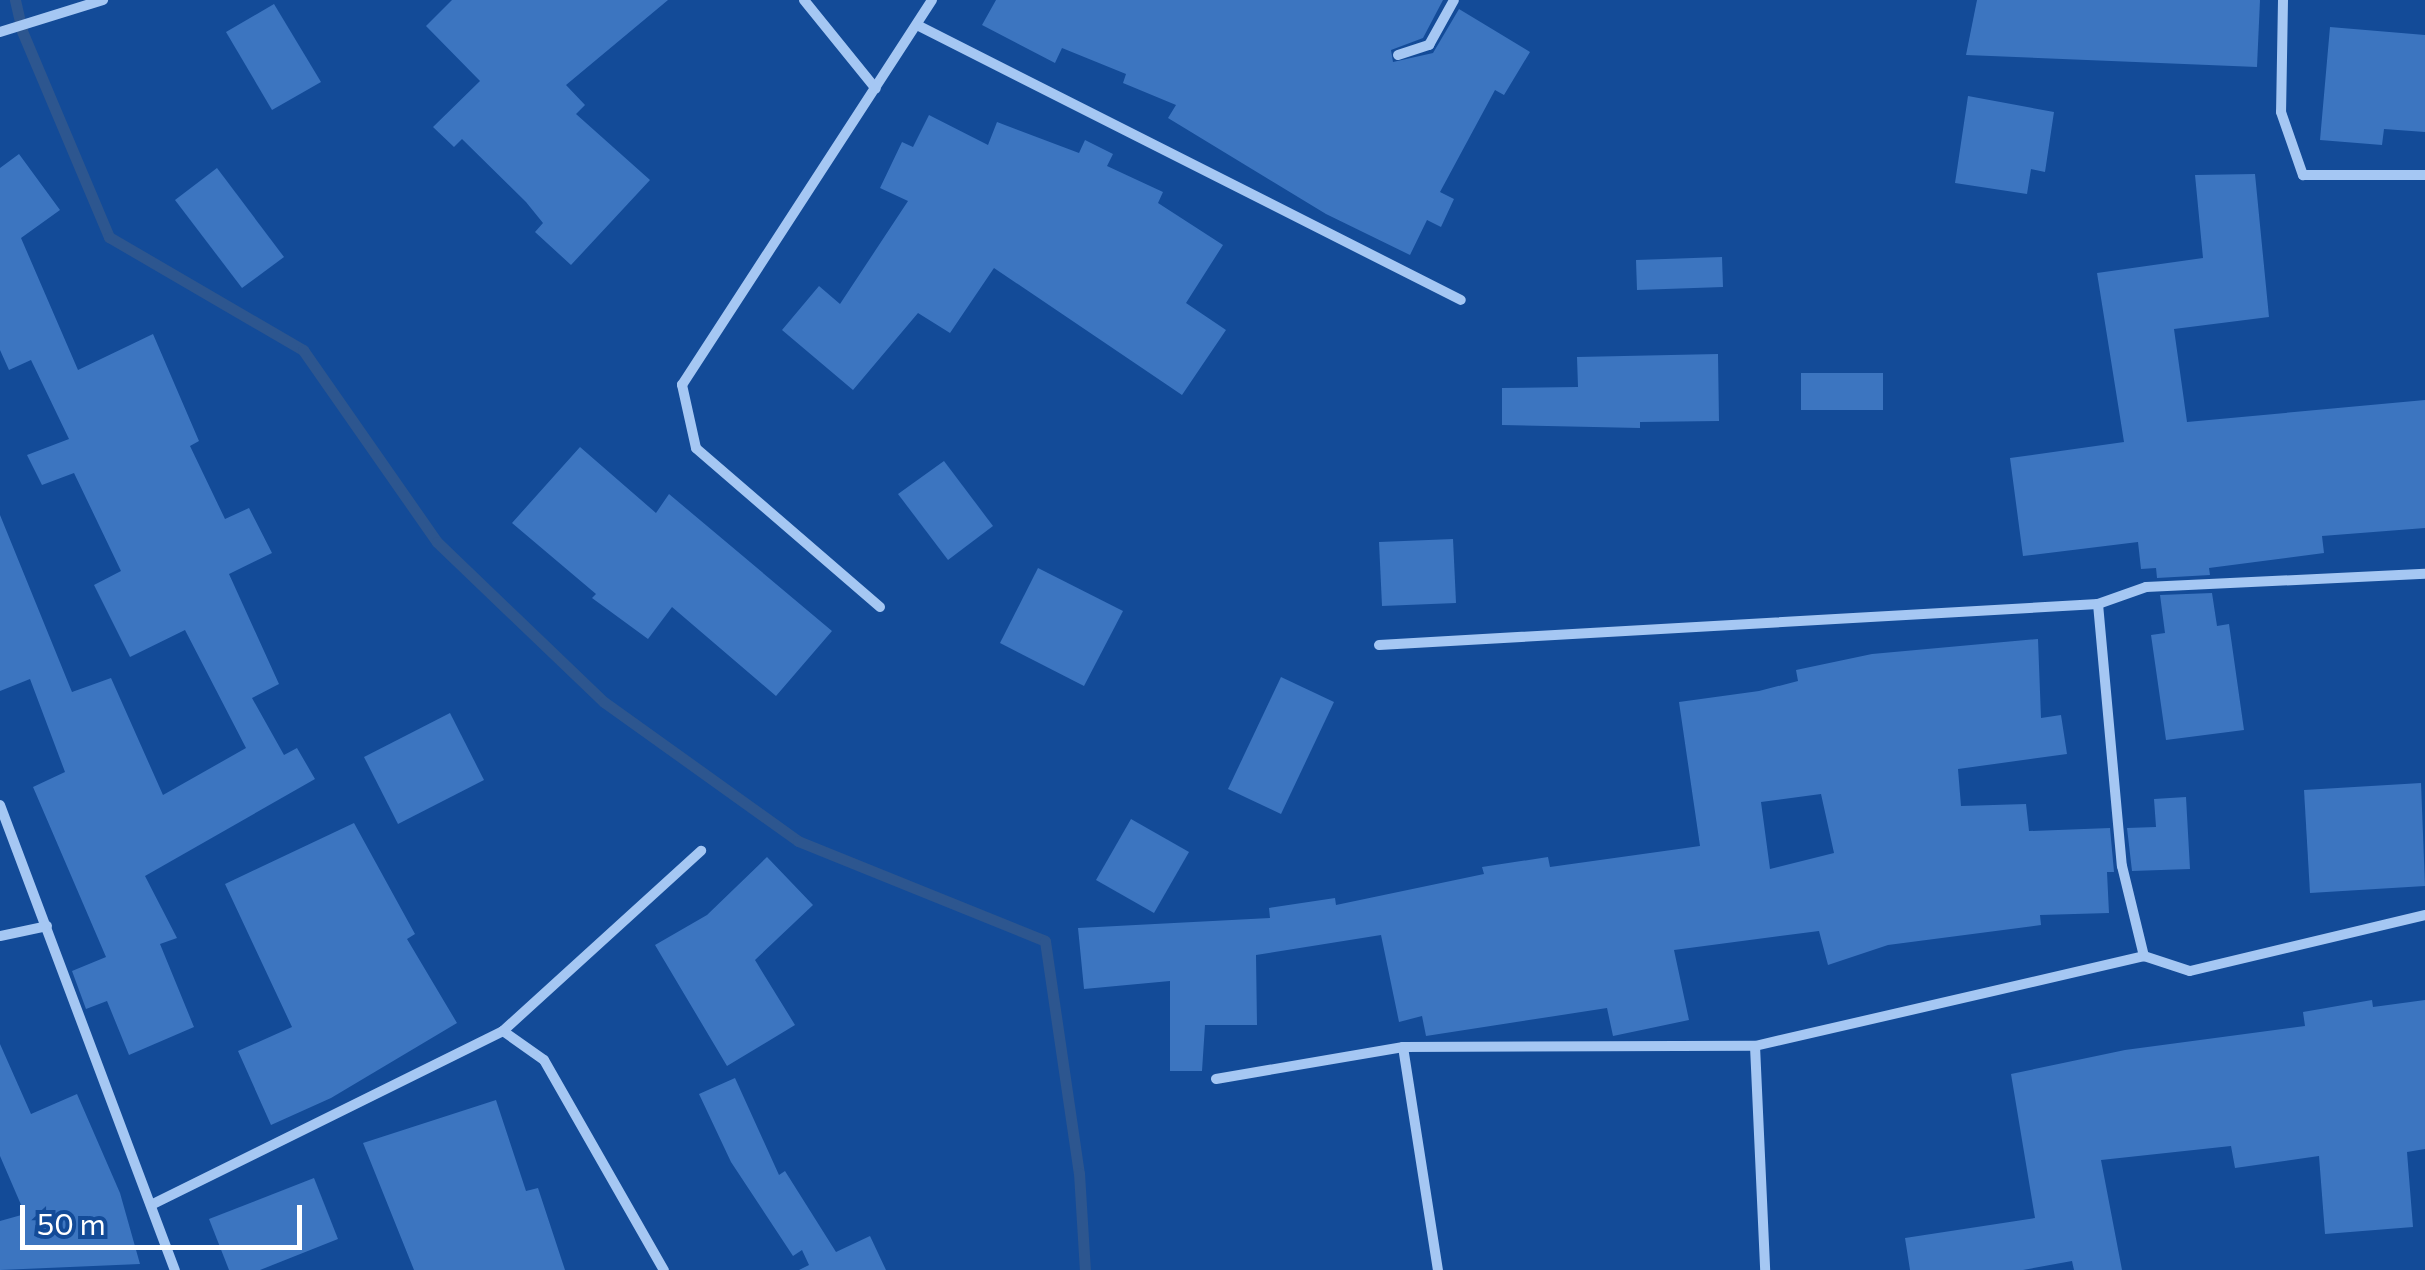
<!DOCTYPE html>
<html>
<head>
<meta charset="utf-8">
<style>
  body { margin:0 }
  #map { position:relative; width:2425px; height:1270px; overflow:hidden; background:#134b98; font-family:Commissioner,sans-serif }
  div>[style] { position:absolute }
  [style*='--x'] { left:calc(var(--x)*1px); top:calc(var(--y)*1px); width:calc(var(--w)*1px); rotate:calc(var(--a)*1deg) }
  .stream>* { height:11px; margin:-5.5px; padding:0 5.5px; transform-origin:5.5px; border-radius:5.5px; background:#2d568f }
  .building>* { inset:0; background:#3c75c0 }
  .minor>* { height:10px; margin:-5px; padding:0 5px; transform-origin:5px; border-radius:5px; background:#a5c7f3 }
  span { translate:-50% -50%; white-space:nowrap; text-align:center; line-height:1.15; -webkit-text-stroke:8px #134b98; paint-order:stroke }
  .scale { position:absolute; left:20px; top:1205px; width:282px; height:45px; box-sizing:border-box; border:5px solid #fff; border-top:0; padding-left:12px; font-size:30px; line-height:35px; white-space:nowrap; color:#fff; -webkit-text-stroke:8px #134b98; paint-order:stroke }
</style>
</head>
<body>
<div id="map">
  <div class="stream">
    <div style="--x:15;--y:0;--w:32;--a:77"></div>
    <div style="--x:22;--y:31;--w:224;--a:67.1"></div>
    <div style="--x:109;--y:237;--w:225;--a:30.2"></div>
    <div style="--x:303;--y:350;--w:234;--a:55.1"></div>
    <div style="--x:437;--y:542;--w:231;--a:43.8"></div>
    <div style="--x:604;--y:702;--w:239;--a:35.6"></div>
    <div style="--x:798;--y:841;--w:266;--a:22"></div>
    <div style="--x:1045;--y:941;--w:234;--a:81.7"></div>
    <div style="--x:1079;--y:1173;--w:97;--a:86.5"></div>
  </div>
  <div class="building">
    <div style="clip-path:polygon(452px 0,668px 0,566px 85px,585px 105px,576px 114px,650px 180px,571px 265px,535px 232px,543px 223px,526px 202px,462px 139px,454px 147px,433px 127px,480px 81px,426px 26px)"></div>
    <div style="clip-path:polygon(996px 0,1443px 0,1423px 38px,1391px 50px,1393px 62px,1433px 53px,1459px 9px,1530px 52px,1504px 95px,1495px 90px,1440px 192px,1454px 199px,1441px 227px,1427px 220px,1410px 255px,1326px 214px,1168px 118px,1176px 105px,1123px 83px,1126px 74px,1062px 48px,1055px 63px,982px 25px)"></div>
    <div style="clip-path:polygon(1977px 0,2260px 0,2257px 67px,1966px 55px)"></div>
    <div style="clip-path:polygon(274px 4px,321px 82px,272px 110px,226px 32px)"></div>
    <div style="clip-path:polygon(2330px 27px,2425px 35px,2425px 132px,2384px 129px,2382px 145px,2320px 140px)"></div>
    <div style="clip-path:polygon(1968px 96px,2054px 112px,2045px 172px,2031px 169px,2027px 194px,1955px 183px)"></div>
    <div style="clip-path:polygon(929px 115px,988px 145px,997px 122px,1079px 153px,1085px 140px,1113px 154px,1107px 166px,1163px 192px,1158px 203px,1223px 245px,1186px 303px,1226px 330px,1182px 395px,994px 268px,950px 333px,918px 313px,853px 390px,782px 330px,819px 286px,840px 304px,908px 201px,880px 188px,902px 142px,913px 147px)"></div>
    <div style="clip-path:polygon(19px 154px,60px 210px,21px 238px,78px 370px,153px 334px,199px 441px,190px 446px,225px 519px,249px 508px,272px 553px,229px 574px,279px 684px,252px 698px,284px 755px,297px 748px,315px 779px,145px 876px,177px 938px,160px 944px,194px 1027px,129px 1055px,107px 1001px,86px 1009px,72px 971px,106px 957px,33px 787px,65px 772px,30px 679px,0 691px,0 515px,72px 692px,111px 678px,163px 795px,246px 748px,185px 630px,130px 657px,94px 585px,121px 571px,74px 473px,42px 485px,27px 455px,69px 439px,31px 360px,9px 370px,0 350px,0 168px)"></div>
    <div style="clip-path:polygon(217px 168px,284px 257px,242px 288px,175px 200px)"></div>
    <div style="clip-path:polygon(2255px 174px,2269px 317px,2174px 329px,2187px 422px,2425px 400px,2425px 528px,2322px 536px,2324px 553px,2209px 568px,2210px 575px,2157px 578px,2156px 568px,2141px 569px,2138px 542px,2023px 556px,2010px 458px,2124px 442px,2097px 273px,2203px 258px,2195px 175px)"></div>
    <div style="clip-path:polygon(1722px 257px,1723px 287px,1637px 290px,1636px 260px)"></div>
    <div style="clip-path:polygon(1718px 354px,1719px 421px,1640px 422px,1640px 428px,1502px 425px,1502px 388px,1578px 387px,1577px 357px)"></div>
    <div style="clip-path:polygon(1801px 373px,1883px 373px,1883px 410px,1801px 410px)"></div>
    <div style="clip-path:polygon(580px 447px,656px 513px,669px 494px,832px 631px,776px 696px,672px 607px,648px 639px,592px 598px,596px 594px,512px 523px)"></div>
    <div style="clip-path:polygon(944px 461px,993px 526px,948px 560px,898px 494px)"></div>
    <div style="clip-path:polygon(1453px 539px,1456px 603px,1382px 606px,1379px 542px)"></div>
    <div style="clip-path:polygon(1038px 568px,1123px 611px,1084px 686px,1000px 643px)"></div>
    <div style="clip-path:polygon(2212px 593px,2217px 626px,2229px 624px,2244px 730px,2166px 740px,2151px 635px,2165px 633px,2160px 595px)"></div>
    <div style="clip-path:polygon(evenodd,2038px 639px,2041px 718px,2061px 715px,2067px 754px,1958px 769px,1961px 806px,2026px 804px,2029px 831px,2110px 828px,2114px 872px,2107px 872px,2109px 913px,2040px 915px,2041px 925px,1888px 945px,1828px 965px,1819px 931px,1674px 950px,1689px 1020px,1613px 1036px,1607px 1008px,1426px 1036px,1422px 1016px,1399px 1022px,1381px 935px,1256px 955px,1257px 1025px,1205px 1025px,1202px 1071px,1170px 1071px,1170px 981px,1084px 989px,1078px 928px,1270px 918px,1269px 908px,1335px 898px,1336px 905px,1484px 874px,1482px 867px,1548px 857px,1550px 867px,1700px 846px,1679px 702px,1759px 691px,1798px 681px,1796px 670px,1872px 654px,2038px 639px,1821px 794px,1834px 853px,1770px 869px,1761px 802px,1821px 794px)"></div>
    <div style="clip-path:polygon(1281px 677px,1334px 702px,1281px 814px,1228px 789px)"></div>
    <div style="clip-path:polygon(450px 713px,484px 780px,398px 824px,364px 757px)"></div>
    <div style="clip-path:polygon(2421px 783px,2425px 886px,2310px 893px,2304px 790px)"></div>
    <div style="clip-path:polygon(2186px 797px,2190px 869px,2132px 871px,2127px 828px,2156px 827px,2154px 799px)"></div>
    <div style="clip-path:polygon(1131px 819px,1189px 852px,1154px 913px,1096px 880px)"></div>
    <div style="clip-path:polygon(354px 823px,415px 934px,407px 939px,457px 1023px,331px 1098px,271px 1125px,238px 1051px,292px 1027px,225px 884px)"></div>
    <div style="clip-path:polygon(767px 857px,813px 905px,755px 960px,795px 1025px,727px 1066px,655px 945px,707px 915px)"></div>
    <div style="clip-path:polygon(2372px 1000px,2373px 1007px,2425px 1000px,2425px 1149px,2407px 1152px,2413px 1227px,2325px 1234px,2319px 1156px,2235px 1168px,2231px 1146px,2101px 1160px,2122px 1270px,2074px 1270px,2072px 1261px,2023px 1270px,1910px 1270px,1905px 1238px,2035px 1218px,2011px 1074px,2125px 1050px,2305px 1026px,2303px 1012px)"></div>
    <div style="clip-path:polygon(0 1044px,31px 1114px,77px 1094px,120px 1193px,140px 1264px,0 1270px,0 1221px,25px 1214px,0 1156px)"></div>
    <div style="clip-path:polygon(735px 1078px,779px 1175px,785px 1171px,836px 1252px,870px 1236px,886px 1270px,799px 1270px,809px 1265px,802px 1250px,793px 1256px,731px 1162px,699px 1094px)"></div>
    <div style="clip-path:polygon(496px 1100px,526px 1191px,538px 1188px,565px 1270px,414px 1270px,363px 1143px)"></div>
    <div style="clip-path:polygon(314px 1178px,338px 1239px,260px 1270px,229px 1270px,209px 1219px)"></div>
  </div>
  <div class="minor">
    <div style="--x:804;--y:0;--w:114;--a:51"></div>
    <div style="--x:2283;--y:0;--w:112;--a:91"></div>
    <div style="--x:2281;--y:112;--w:67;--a:70.8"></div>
    <div style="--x:2303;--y:175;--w:122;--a:0"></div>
    <div style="--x:919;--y:26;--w:607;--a:26.82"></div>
    <div style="--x:0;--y:32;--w:108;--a:-17.3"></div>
    <div style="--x:1398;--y:55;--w:33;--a:-18"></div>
    <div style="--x:1429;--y:45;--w:51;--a:-60.9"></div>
    <div style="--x:2098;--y:604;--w:263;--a:84.8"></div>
    <div style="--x:2122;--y:866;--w:93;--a:76.3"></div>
    <div style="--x:880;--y:607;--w:243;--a:-139.2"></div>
    <div style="--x:696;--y:448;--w:65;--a:-102.5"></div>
    <div style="--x:682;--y:385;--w:459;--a:-57"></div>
    <div style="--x:1379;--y:645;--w:720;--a:-3.26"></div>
    <div style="--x:2098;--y:604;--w:51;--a:-19.5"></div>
    <div style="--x:2146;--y:587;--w:279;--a:-2.7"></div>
    <div style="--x:0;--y:805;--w:497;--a:69.4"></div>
    <div style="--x:0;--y:936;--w:48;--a:-12"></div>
    <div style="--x:503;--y:1031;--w:50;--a:35.3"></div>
    <div style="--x:544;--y:1060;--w:242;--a:60.3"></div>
    <div style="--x:1755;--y:1046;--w:224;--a:87.4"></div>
    <div style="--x:1403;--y:1047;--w:226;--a:81.1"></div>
    <div style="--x:1216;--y:1079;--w:190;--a:-9.7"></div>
    <div style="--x:1403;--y:1047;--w:352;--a:-0.2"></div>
    <div style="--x:1755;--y:1046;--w:399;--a:-13"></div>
    <div style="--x:2144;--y:956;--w:48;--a:18.1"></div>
    <div style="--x:2190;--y:971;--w:242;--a:-13.4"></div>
    <div style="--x:153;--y:1204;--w:390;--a:-26.3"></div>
    <div style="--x:503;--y:1031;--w:268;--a:-42.3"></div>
  </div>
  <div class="scale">50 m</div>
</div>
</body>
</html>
